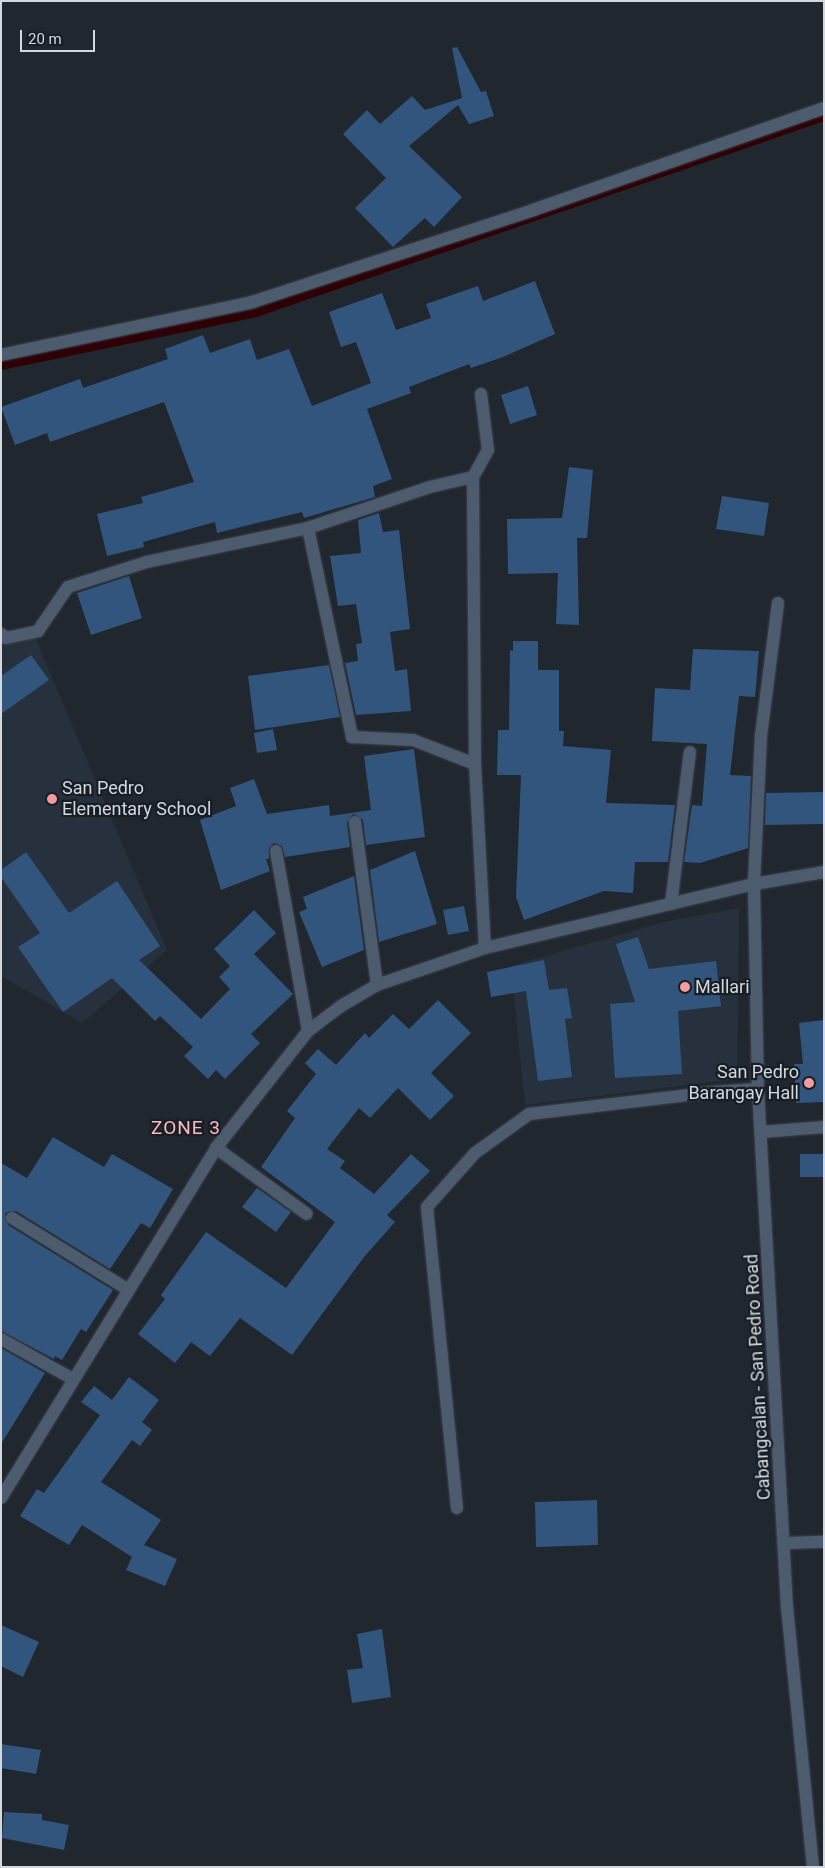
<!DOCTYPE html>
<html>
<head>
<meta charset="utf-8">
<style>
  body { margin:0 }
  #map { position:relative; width:825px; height:1868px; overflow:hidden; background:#21272f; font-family:Roboto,sans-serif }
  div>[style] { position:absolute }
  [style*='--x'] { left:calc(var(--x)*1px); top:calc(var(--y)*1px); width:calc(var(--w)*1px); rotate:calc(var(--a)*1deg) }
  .built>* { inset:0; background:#27313d }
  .stream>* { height:8px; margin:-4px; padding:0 4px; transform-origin:4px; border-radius:4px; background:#2e0006 }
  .building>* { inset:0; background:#32557d }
  .roads { filter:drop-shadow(0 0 1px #3e434b) drop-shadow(0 0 1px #3e434b) }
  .minor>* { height:12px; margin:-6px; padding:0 6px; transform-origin:6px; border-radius:6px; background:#4c5b6e }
  .dots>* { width:14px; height:14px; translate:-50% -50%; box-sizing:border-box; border:2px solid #181e25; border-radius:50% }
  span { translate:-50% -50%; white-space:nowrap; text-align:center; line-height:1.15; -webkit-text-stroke:4.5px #181e25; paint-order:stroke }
  .poi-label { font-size:18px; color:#d4d8dd }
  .left { translate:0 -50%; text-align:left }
  .right { translate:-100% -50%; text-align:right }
  .street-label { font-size:18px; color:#d4d8dd }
  .neighbourhood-label { font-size:19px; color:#feb9bb; letter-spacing:1px }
  .frame { position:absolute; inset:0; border:2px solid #d4d8dd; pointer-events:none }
  .scale { position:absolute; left:20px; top:30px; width:75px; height:22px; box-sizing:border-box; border:2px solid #d4d8dd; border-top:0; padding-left:6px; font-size:15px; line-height:18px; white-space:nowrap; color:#d4d8dd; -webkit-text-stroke:4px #181e25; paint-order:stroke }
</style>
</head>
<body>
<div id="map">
  <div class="built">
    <div style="clip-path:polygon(35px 637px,167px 950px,82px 1023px,1px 976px,1px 647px,8px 640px)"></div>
    <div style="clip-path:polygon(739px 908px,737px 1079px,525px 1105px,511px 966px,664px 922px)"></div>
  </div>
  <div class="stream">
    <div style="--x:1;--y:366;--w:260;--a:-11.7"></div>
    <div style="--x:256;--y:313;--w:601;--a:-19.04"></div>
  </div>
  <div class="building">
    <div style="clip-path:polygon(457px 47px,481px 92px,486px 91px,494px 116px,469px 124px,458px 105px,409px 146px,462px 197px,434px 227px,425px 218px,393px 247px,355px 208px,386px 178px,343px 134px,367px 110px,380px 124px,412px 96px,425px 110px,462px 98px,452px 48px)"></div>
    <div style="clip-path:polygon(535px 281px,555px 334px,503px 357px,471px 368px,469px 364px,409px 387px,411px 393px,367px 409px,392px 479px,373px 486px,375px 497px,304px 518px,302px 512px,217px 533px,215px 522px,143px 542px,144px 547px,107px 556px,97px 514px,143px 503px,141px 497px,194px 482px,164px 402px,50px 442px,47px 433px,15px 445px,1px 407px,80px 379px,83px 388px,168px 359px,165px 349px,203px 335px,210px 353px,250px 339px,257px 360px,289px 349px,312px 406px,371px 383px,356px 342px,341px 347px,329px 312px,382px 293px,396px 330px,431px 318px,426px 304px,478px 286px,483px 301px)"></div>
    <div style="clip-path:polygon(528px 386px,537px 415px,510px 424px,501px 395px)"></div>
    <div style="clip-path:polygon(569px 467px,593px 470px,587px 538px,577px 538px,579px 625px,556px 624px,558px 573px,508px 574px,507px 519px,562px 518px)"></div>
    <div style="clip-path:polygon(722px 496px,769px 503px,764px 536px,716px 529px)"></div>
    <div style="clip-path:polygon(379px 513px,383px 532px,399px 530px,410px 629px,390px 632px,395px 671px,407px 669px,411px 711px,356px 715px,345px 663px,358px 661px,356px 644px,362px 643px,356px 604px,338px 606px,330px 556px,361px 553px,358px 520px)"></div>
    <div style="clip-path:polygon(129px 576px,142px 618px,91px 635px,77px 593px)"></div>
    <div style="clip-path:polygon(513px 641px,538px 641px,538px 670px,559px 670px,559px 731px,564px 731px,563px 746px,611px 750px,606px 803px,675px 805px,668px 862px,635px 862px,633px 893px,604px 891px,524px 920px,516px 897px,521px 775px,497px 775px,498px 730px,509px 730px,510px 650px,513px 651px)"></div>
    <div style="clip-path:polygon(693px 649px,759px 651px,755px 697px,739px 696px,730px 775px,751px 776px,748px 848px,700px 863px,684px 862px,692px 805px,702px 806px,707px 744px,652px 741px,655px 688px,690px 690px)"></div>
    <div style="clip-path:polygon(31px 655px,49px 680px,1px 714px,1px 676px)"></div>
    <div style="clip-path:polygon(329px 665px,340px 717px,255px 730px,248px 676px)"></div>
    <div style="clip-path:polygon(273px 729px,277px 750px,257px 753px,254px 733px)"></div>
    <div style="clip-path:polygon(414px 749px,425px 837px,366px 845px,363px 820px,353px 814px,347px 823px,350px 847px,285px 857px,282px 846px,274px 843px,269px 848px,269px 859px,266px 859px,270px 871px,221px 890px,200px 820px,236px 806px,230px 788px,254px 779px,267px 814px,329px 805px,330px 816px,371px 810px,364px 756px)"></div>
    <div style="clip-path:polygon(824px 792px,824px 824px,765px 825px,766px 793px)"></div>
    <div style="clip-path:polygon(415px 851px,437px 924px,379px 942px,370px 870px)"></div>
    <div style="clip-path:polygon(26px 852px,69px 913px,117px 881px,160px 946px,139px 960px,201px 1019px,230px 989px,219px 977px,230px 966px,214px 949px,254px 910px,276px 933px,254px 954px,293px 994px,251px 1034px,260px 1043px,225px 1079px,216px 1070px,208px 1079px,184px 1056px,193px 1047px,160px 1016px,155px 1021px,112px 978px,63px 1012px,18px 947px,40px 933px,1px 877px,1px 870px)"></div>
    <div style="clip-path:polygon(354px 876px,364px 950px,322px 967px,299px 912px,307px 909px,303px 897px)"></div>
    <div style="clip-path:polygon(464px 906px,469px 931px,448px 935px,443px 910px)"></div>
    <div style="clip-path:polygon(638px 937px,649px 969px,716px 961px,721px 1006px,678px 1011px,682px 1074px,615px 1078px,610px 1004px,635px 1002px,616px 944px)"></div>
    <div style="clip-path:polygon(544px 960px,549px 990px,567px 988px,572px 1018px,565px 1019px,572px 1077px,538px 1081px,526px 991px,491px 997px,487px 972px)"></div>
    <div style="clip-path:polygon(438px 1000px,471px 1033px,431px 1073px,454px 1096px,430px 1120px,398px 1088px,370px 1118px,359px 1108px,327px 1149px,345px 1161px,340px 1168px,374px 1194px,411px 1154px,430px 1171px,387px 1215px,395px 1222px,364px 1257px,292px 1355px,240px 1318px,210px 1356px,191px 1342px,175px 1363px,138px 1334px,165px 1299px,161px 1295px,206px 1232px,286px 1288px,335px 1222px,261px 1167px,295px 1118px,287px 1111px,316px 1074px,305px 1063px,318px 1049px,336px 1065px,365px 1033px,369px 1038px,393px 1014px,409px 1029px)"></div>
    <div style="clip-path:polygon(824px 1020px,824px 1102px,796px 1103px,794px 1064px,803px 1064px,799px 1023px)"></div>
    <div style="clip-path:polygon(53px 1137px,104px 1167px,112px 1154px,173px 1189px,150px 1228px,141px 1223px,110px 1269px,16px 1211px,5px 1213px,8px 1225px,113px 1290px,86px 1332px,81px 1329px,62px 1360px,55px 1356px,54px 1359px,1px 1331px,1px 1163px,27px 1178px)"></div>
    <div style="clip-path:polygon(800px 1154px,824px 1154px,824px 1177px,800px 1177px)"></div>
    <div style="clip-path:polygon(257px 1188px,291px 1212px,276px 1232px,242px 1207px)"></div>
    <div style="clip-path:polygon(1px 1348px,45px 1373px,1px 1444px)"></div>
    <div style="clip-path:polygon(129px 1377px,159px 1400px,142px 1422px,152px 1430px,140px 1446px,132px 1440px,101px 1482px,161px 1520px,144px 1545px,177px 1559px,165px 1586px,126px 1570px,132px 1557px,82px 1525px,69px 1545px,20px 1516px,37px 1489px,44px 1493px,100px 1415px,81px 1402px,94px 1386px,112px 1400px)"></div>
    <div style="clip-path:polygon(597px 1500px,598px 1545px,536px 1547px,535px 1502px)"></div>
    <div style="clip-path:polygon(1px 1625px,39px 1642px,23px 1677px,1px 1666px)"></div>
    <div style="clip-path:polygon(382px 1629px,391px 1697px,352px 1703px,347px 1670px,363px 1668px,357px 1634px)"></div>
    <div style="clip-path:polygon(1px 1744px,41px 1750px,36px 1774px,1px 1768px)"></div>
    <div style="clip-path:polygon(4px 1812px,42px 1814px,42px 1820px,69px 1825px,64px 1850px,2px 1838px)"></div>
  </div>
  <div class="roads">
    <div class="minor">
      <div style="--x:1;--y:355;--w:257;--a:-11.9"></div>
      <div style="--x:252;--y:302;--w:296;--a:-18.1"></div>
      <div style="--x:533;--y:210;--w:308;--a:-19.3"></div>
      <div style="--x:481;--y:394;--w:56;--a:82.9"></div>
      <div style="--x:488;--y:450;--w:31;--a:119"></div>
      <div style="--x:473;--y:477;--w:287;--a:89.6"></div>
      <div style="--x:475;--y:764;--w:184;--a:86.9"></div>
      <div style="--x:308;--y:528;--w:214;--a:78.1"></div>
      <div style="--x:352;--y:737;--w:61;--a:2.8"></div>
      <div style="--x:413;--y:740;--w:66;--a:21.2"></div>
      <div style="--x:778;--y:603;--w:133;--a:97.3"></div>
      <div style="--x:761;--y:735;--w:149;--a:92.7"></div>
      <div style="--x:754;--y:884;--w:205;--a:88.9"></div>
      <div style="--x:758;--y:1089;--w:519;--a:86.8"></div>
      <div style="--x:787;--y:1607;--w:261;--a:84.3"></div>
      <div style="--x:1;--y:634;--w:6;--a:39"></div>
      <div style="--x:6;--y:638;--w:33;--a:-12"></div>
      <div style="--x:38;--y:631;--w:53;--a:-55.7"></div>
      <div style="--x:68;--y:587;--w:83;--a:-17.6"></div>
      <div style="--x:147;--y:562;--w:165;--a:-11.9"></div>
      <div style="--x:308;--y:528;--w:129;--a:-18.6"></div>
      <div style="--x:430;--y:487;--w:44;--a:-13.1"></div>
      <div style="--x:355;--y:822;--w:164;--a:82.3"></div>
      <div style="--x:276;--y:851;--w:183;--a:79.9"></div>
      <div style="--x:671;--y:904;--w:153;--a:-82.9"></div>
      <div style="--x:761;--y:1132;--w:63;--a:-4.5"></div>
      <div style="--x:216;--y:1148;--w:112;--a:36"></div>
      <div style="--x:12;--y:1218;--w:135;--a:31.7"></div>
      <div style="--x:1;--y:1339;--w:82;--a:29.1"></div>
      <div style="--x:1;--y:1498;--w:411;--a:-58.4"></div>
      <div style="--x:216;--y:1148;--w:149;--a:-51.8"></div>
      <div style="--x:308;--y:1031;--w:41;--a:-37.1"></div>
      <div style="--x:341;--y:1006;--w:42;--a:-30.3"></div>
      <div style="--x:377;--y:985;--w:114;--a:-18.9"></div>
      <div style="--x:485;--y:948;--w:277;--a:-13.4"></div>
      <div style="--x:754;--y:884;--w:71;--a:-9.7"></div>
      <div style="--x:457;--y:1508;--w:302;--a:-95.7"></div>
      <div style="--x:427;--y:1207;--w:72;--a:-48.4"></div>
      <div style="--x:475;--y:1153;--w:67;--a:-35.8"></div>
      <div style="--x:529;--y:1114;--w:185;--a:-6.8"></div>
      <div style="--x:713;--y:1092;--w:45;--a:-3.8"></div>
      <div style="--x:786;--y:1543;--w:38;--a:-2"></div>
    </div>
  </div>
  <div class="dots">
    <div style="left:52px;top:799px;background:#f49b9f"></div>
    <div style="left:685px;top:987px;background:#f49b9f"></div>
    <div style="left:809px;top:1083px;background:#f49b9f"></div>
  </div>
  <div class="poi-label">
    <span class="left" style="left:62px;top:799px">San Pedro<br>Elementary School</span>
    <span class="left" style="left:695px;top:987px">Mallari</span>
    <span class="right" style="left:799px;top:1083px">San Pedro<br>Barangay Hall</span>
  </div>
  <div class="street-label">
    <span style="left:758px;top:1377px;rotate:-93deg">Cabangcalan - San Pedro Road</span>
  </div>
  <div class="neighbourhood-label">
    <span style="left:186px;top:1128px">ZONE 3</span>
  </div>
  <div class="frame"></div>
  <div class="scale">20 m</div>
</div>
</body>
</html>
